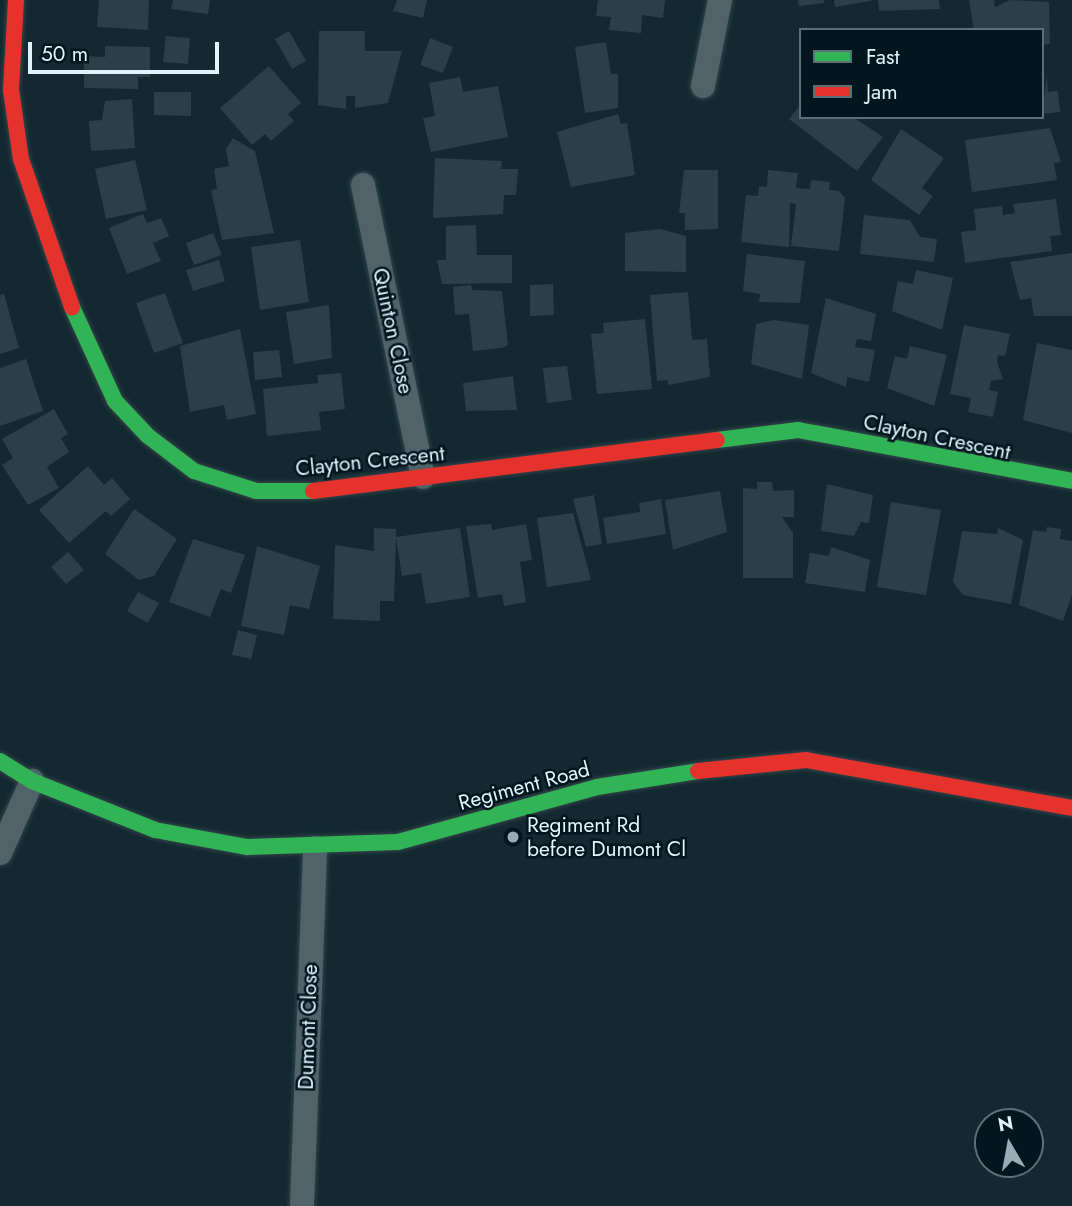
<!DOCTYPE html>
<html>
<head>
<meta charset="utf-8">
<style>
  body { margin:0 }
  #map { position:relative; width:1072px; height:1206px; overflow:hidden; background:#122930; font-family:Jost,sans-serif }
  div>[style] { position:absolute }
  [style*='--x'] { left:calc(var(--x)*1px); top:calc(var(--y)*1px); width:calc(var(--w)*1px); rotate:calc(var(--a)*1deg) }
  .building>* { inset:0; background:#2b3f46 }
  .roads { filter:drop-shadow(0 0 2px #344349) drop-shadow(0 0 2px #344349) }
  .street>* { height:24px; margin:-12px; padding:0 12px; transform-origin:12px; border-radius:12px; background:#4f6369 }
  .fast>* { height:16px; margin:-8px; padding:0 8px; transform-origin:8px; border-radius:8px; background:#30b455 }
  .jam>* { height:16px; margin:-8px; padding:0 8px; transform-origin:8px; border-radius:8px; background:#e5322d }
  .dots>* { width:19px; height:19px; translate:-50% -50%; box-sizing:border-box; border:4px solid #02161d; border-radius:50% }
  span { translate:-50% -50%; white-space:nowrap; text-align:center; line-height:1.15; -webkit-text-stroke:5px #02161d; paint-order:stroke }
  .street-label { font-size:21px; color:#dff4fd }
  .poi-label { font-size:21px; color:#dff4fd }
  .left { translate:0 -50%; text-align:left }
  .legend { position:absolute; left:799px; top:28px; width:245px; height:91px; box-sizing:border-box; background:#02161d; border:2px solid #5a6f77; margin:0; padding:9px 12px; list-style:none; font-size:21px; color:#dff4fd }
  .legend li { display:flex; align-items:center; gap:14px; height:35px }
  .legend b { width:35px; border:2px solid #5a6f77 }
  .north { position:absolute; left:974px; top:1108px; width:70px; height:70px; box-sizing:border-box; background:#02161d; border:2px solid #5a6f77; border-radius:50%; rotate:350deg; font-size:19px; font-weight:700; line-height:28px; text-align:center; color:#dff4fd }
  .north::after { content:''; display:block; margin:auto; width:24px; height:32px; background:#97adb5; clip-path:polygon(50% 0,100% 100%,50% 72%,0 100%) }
  .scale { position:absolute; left:28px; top:42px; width:191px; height:32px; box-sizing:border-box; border:4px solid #dff4fd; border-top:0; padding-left:9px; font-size:21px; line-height:24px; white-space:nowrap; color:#dff4fd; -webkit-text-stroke:5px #02161d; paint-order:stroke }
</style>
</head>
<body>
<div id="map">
  <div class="building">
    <div style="clip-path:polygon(99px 0,149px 0,148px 30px,97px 27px)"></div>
    <div style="clip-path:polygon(173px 0,210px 0,208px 14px,171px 9px)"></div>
    <div style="clip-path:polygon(397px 0,427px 0,423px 18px,393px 11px)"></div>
    <div style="clip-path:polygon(598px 0,665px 0,663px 18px,642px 15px,641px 33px,609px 30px,611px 17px,596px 16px)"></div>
    <div style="clip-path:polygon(798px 0,824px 0,824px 3px,799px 6px)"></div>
    <div style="clip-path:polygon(834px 0,871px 0,871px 1px,835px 7px)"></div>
    <div style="clip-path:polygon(878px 0,939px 0,940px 9px,879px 11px)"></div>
    <div style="clip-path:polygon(969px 0,994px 0,995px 7px,1010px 0,1049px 2px,1050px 44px,1042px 45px,1042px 30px,974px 30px)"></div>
    <div style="clip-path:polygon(289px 31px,306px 61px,292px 69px,275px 39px)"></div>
    <div style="clip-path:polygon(319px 31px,365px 31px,365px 51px,402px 51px,388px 103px,355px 108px,355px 96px,346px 96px,346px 109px,318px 105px)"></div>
    <div style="clip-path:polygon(166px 36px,190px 38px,188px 64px,163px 62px)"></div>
    <div style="clip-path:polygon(430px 38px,453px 47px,443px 73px,420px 65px)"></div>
    <div style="clip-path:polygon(606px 42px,611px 74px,618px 74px,618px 108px,585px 113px,575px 47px)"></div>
    <div style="clip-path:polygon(105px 46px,150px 47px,150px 77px,138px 77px,138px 89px,84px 88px,84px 56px,105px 57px)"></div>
    <div style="clip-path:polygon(269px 66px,301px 103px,288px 114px,294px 121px,271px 141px,265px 134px,252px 145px,220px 108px)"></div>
    <div style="clip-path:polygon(1047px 76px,1048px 92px,1058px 91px,1060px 112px,1042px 114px)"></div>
    <div style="clip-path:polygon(460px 77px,463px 92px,498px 86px,508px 137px,431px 152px,423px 118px,435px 116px,429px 83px)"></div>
    <div style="clip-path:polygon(154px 92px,191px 92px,191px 116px,154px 115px)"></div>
    <div style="clip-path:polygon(132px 99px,135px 148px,91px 151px,89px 121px,102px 120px,105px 101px)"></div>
    <div style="clip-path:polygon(801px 104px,801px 117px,853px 117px,883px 137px,857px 171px,789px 119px)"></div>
    <div style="clip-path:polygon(618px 114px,621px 124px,627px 123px,635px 175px,571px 187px,557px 132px)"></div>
    <div style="clip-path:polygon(1050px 128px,1061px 162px,1054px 163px,1057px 180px,972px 192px,965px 140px)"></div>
    <div style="clip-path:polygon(901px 129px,944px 158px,922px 188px,933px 196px,919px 215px,871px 180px)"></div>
    <div style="clip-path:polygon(233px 138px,255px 151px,274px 233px,222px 240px,211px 190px,217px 189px,214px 169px,229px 166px,226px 149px)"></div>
    <div style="clip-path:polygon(435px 158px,502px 161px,501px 169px,518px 169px,516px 195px,504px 195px,503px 214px,433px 218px)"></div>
    <div style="clip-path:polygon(135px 160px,147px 210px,106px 219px,95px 169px)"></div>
    <div style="clip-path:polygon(684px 170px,718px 170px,718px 229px,685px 230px,685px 213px,679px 213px)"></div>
    <div style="clip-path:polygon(768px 170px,798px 173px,796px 188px,810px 189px,811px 180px,830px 182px,829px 190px,839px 191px,845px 198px,839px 251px,791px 246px,796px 204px,790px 203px,789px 247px,741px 242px,746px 195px,758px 196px,759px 186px,767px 187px)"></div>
    <div style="clip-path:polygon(1056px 199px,1061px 235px,1050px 236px,1052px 251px,965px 263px,961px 232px,976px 230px,974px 209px,1002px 206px,1003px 215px,1015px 213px,1013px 204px)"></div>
    <div style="clip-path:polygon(143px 214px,147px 223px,161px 218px,169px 236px,153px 243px,161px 261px,127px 274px,109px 228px)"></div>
    <div style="clip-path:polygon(864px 215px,910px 220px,920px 237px,937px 239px,934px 262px,860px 254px)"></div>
    <div style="clip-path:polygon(476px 225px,477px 255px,512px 255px,512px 283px,442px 284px,437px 260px,446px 260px,446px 226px)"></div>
    <div style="clip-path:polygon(660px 229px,686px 236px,686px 272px,625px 271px,625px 233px)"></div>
    <div style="clip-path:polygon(213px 233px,222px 255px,194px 265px,186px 243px)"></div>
    <div style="clip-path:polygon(300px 240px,309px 302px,260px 310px,251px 247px)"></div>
    <div style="clip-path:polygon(1072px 253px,1072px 316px,1034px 316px,1031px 298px,1020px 300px,1010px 262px)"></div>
    <div style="clip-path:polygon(747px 254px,805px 261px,800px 303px,759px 302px,760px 294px,743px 291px)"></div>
    <div style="clip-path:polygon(219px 260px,225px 281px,193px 291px,186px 270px)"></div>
    <div style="clip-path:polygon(916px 270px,953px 278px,942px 330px,892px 311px,898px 281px,913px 284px)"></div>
    <div style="clip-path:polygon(553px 284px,554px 315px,530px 316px,530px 285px)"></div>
    <div style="clip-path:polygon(471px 285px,472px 290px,502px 291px,508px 345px,502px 348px,473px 351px,469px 314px,455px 315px,453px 287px)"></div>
    <div style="clip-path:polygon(688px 292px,692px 340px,707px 339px,710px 377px,668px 385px,668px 380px,657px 381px,650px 295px)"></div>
    <div style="clip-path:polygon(165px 293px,183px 343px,154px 353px,136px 303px)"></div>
    <div style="clip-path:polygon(4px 294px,19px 348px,0 354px,0 295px)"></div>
    <div style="clip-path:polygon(826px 298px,876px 314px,871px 341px,857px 339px,855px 347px,875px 350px,869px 382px,847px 377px,846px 387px,811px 373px)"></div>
    <div style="clip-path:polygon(329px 305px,332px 358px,294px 364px,286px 312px)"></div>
    <div style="clip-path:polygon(645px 319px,652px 389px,597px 394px,591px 334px,604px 333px,603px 323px)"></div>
    <div style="clip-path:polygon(774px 320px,809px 325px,802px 379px,751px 364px,756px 324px)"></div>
    <div style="clip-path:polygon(964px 325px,1010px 334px,1005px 356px,998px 355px,997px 362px,1003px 379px,991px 381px,989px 390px,998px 392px,993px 417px,968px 412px,971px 398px,950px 394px)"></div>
    <div style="clip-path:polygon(240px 329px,256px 414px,227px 420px,224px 405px,190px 412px,180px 346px)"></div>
    <div style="clip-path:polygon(1037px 343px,1072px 350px,1072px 433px,1023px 420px)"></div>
    <div style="clip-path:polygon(910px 346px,947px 355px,934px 406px,887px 388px,895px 356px,907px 359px)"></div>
    <div style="clip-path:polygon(279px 350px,282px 377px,255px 380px,253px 352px)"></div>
    <div style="clip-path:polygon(26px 359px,43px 411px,0 426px,0 368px)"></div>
    <div style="clip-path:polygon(567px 366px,572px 400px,547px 403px,543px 368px)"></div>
    <div style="clip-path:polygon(341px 373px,345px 409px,319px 412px,321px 430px,267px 436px,263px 389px,318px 383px,317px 375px)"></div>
    <div style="clip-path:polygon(513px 376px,517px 410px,466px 411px,463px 383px)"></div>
    <div style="clip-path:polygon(54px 409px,68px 434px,61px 438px,69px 452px,47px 467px,59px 488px,28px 505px,2px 465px,13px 458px,2px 439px)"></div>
    <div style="clip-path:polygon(88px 466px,104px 485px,112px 478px,130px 499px,111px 516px,106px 511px,69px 543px,39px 510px)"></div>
    <div style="clip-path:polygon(757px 482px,772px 482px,773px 491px,794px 490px,794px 517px,782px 517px,793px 533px,793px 578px,743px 578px,743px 488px,757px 489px)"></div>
    <div style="clip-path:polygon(827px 484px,873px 495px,869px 523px,861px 522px,854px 536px,821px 531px)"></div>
    <div style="clip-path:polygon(720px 491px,727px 532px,673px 550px,665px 500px)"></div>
    <div style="clip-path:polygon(594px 495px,602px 544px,586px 547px,573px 499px)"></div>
    <div style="clip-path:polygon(661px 499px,666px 534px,607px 544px,603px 518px,640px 512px,639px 503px)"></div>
    <div style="clip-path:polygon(891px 502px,941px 510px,926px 595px,877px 587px)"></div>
    <div style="clip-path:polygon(134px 509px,177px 539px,154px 576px,139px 580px,105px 554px)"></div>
    <div style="clip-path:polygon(573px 513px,591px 580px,547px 587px,537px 518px)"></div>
    <div style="clip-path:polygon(491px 524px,492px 530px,526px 524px,532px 560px,520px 562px,526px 602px,504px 606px,502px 594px,478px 598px,466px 526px)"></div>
    <div style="clip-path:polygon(1047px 527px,1061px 529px,1060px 539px,1072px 541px,1072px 595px,1063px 621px,1019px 605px,1033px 530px,1046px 532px)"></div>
    <div style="clip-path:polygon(374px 528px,396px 529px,396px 537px,460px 528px,470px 597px,426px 604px,421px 573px,402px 576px,396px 538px,394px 601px,380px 601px,380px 621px,333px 619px,335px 545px,374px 551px)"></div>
    <div style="clip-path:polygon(998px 528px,1023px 540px,1011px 604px,963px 595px,953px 582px,962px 531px,997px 534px)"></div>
    <div style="clip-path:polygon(193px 539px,245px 555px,231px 593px,221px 589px,210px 617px,169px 602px)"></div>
    <div style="clip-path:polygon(257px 546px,320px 566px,309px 609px,290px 605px,284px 635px,241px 626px)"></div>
    <div style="clip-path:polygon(831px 547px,870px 560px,865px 592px,805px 583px,810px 553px,829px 556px)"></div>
    <div style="clip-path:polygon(68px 552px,84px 570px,66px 584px,51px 567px)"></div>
    <div style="clip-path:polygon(138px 592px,159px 603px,148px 623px,127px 611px)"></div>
    <div style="clip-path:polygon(238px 630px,257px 635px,251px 659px,232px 655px)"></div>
  </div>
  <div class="roads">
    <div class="street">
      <div style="--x:703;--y:86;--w:88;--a:-78.8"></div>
      <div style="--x:363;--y:185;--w:298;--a:78.4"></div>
      <div style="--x:0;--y:853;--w:79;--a:-66"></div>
      <div style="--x:302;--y:1206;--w:358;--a:-87.9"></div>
    </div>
    <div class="fast">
      <div style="--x:72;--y:307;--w:103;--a:65.4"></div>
      <div style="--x:115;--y:401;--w:48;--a:46.7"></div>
      <div style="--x:148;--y:436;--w:58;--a:37.3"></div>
      <div style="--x:194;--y:471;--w:65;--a:17.9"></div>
      <div style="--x:256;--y:491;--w:57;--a:0"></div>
      <div style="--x:717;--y:440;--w:82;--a:-7"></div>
      <div style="--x:798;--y:430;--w:279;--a:10.5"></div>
      <div style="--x:0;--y:761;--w:38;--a:32"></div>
      <div style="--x:32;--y:781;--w:132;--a:21.7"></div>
      <div style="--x:155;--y:830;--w:94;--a:10.5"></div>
      <div style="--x:247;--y:847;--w:151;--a:-1.9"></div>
      <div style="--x:398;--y:842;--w:206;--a:-15.4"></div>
      <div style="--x:597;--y:787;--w:102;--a:-9"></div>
    </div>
    <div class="jam">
      <div style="--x:16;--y:0;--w:90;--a:93.2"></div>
      <div style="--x:11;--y:90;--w:70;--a:81.8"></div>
      <div style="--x:21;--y:159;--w:157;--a:71"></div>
      <div style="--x:313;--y:491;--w:407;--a:-7.2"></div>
      <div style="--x:698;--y:771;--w:109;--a:-5.8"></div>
      <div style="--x:806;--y:760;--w:270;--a:10.2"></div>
    </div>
  </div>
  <div class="dots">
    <div style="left:513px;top:837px;background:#97adb5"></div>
  </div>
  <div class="street-label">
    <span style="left:393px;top:331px;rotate:78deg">Quinton Close</span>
    <span style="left:937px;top:437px;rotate:12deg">Clayton Crescent</span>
    <span style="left:370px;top:461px;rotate:-6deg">Clayton Crescent</span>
    <span style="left:524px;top:786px;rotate:-15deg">Regiment Road</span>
    <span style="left:308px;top:1027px;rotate:-88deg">Dumont Close</span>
  </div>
  <div class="poi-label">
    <span class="left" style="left:527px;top:837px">Regiment Rd<br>before Dumont Cl</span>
  </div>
  <ul class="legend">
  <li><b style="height:9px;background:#30b455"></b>Fast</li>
  <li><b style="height:9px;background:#e5322d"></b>Jam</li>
  </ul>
  <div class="north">N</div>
  <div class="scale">50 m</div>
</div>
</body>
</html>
